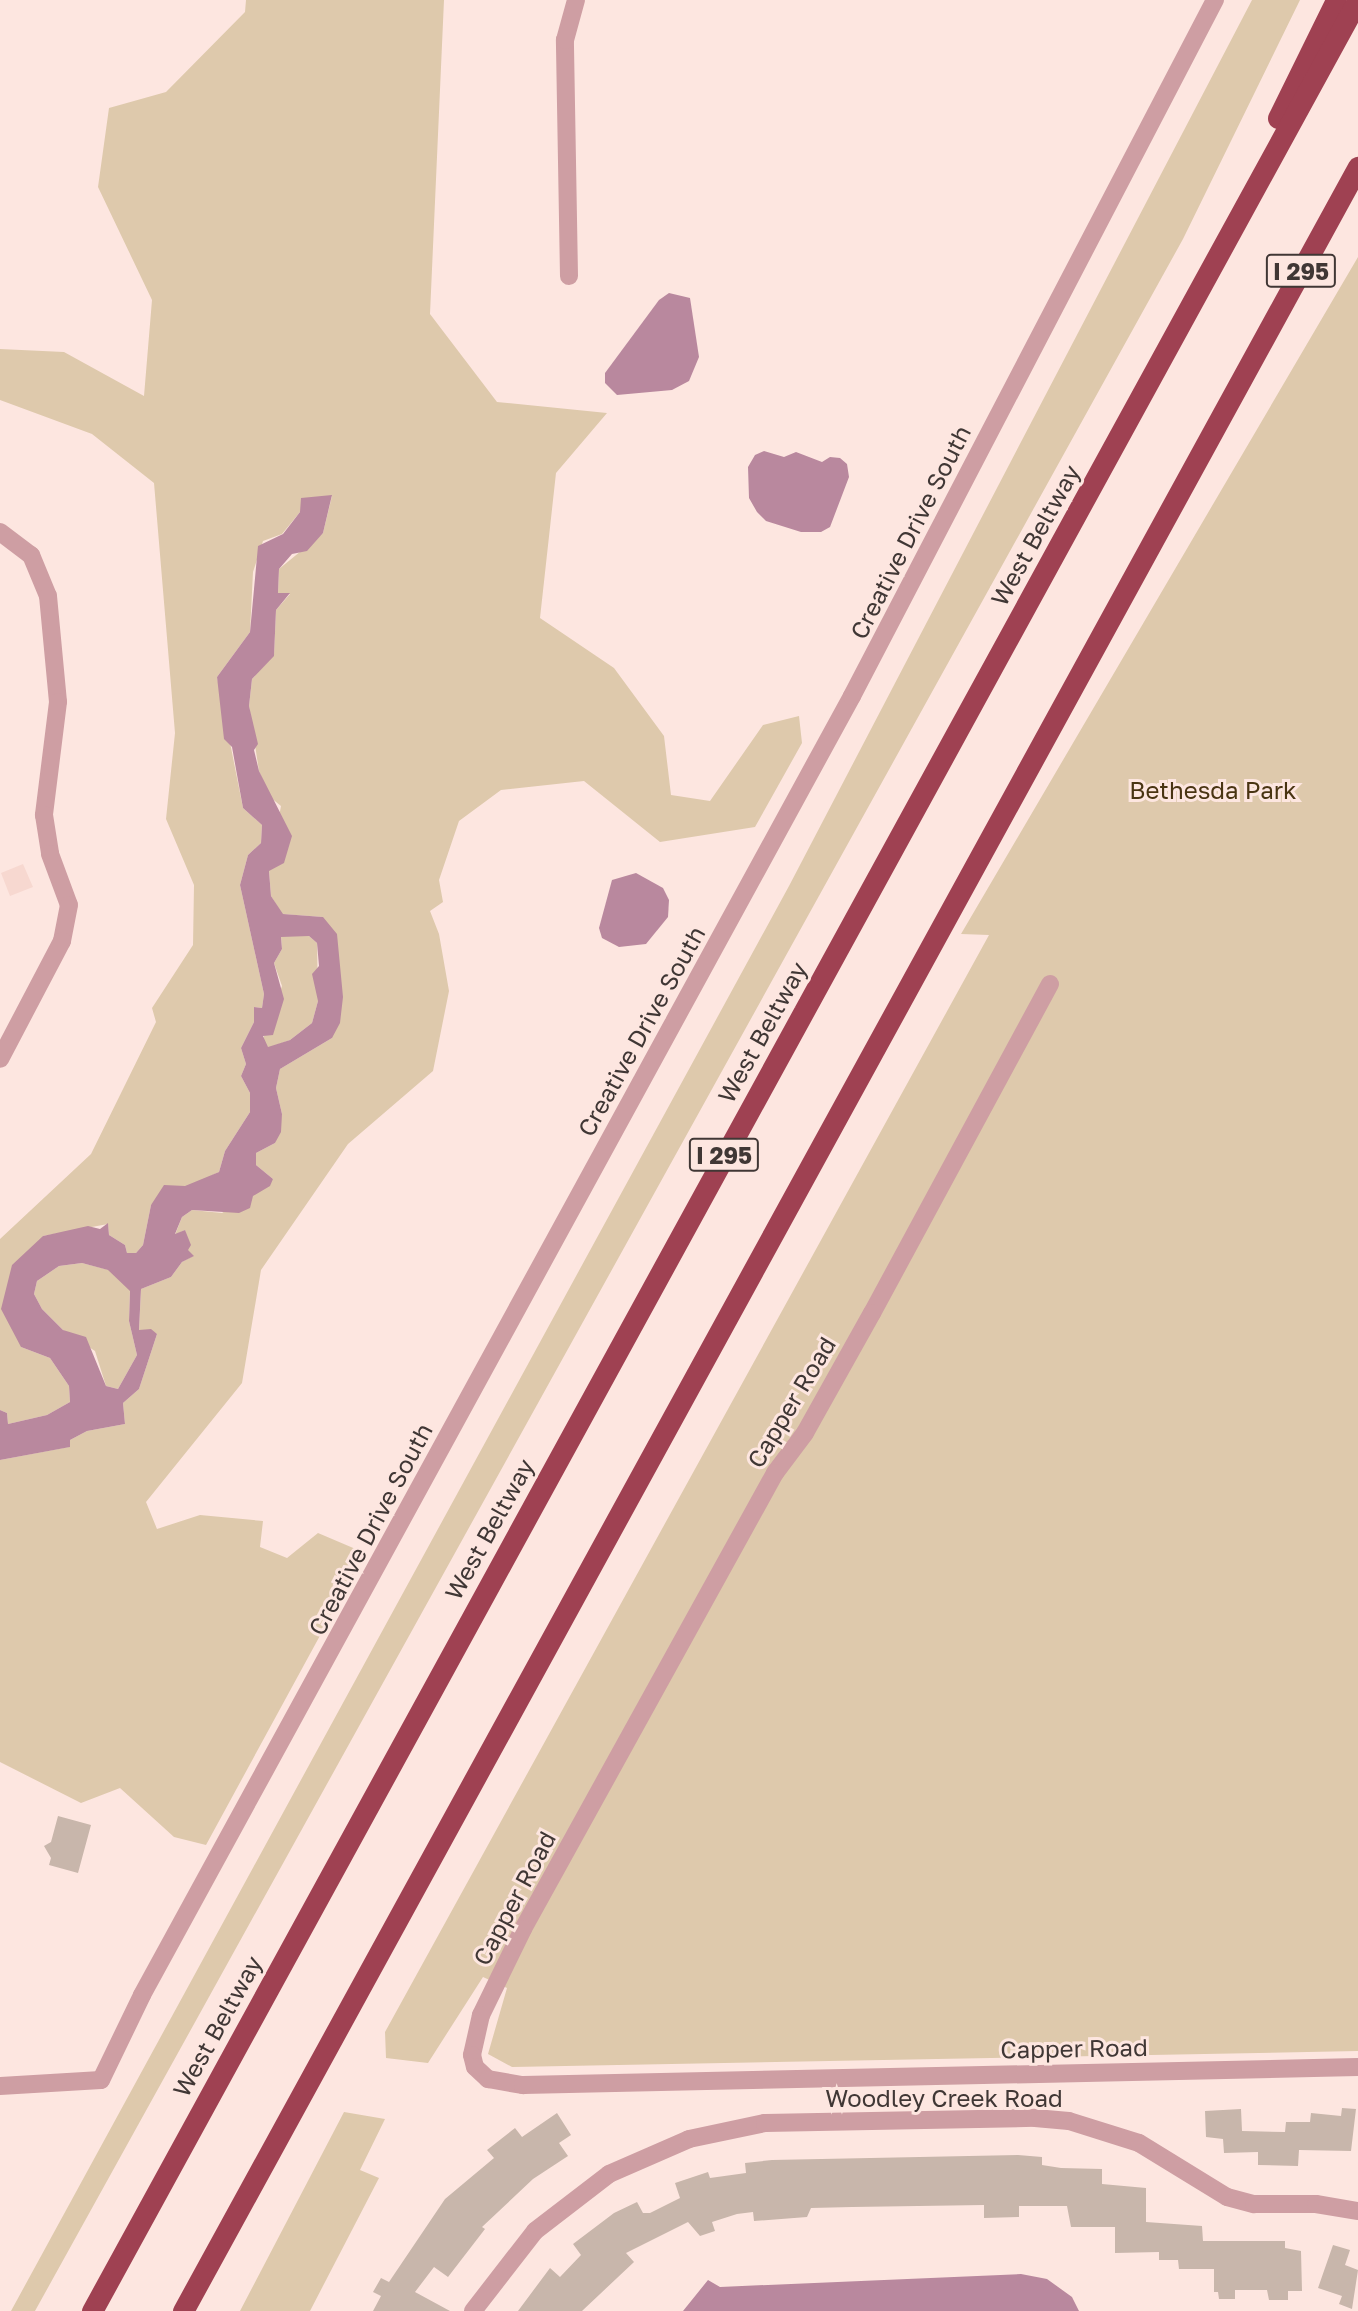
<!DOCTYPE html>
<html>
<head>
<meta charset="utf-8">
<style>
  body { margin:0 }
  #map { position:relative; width:1358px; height:2311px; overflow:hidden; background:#fde6e0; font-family:"Golos Text",sans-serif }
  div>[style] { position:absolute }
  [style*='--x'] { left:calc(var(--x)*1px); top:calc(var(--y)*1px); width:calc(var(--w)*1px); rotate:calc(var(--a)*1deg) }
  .built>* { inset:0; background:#f7d8d0 }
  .green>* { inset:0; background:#dec9ac }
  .water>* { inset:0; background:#b9889e }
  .building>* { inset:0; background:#c8b6ab }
  .street>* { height:18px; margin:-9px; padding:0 9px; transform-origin:9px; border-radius:9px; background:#ce9ea3 }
  .highway>* { height:21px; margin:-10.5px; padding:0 10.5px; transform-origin:10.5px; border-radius:10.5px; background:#9f4152 }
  span { translate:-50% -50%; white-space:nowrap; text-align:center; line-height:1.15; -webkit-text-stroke:6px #fde6e0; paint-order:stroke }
  .shield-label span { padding:2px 5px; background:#fde6e0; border:2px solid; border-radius:5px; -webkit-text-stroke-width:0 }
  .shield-label { font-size:23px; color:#403735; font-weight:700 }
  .street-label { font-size:24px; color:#403735 }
  .park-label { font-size:24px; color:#493412 }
</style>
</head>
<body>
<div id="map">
  <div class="built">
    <div style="clip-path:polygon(23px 864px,33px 887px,10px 896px,1px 873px)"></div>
  </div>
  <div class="green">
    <div style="clip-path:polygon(246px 0,444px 0,430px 314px,497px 402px,607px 413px,556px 473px,540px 618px,614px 668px,664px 736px,671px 795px,710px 801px,763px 725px,799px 716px,802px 743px,755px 827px,660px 842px,584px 781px,501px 790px,459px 821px,439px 880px,443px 902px,430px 911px,439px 934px,449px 991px,433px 1071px,348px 1144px,261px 1270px,242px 1383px,146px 1502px,157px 1529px,200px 1515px,263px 1521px,260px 1547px,287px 1558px,318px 1533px,365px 1553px,206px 1845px,174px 1837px,120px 1788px,81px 1803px,0 1762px,0 1460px,69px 1447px,70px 1440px,87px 1431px,125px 1424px,123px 1403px,139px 1389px,157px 1334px,139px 1331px,141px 1289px,171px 1277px,182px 1262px,193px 1256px,187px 1250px,185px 1230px,175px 1235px,182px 1217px,192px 1210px,222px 1213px,273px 1179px,256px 1165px,256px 1153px,275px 1143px,282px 1114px,276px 1088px,280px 1069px,332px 1038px,323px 917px,282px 914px,271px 896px,269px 870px,281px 806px,270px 797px,259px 771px,249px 706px,252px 679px,274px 655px,276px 610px,290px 594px,278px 593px,279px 569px,323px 533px,332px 496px,300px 512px,282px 534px,263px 541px,253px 572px,250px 632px,217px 677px,243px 808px,262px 825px,261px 843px,248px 855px,240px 885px,264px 994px,262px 1008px,254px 1007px,254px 1022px,241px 1048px,246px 1064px,241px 1076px,250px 1093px,250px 1112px,225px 1151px,219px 1172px,151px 1205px,143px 1245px,136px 1253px,127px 1253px,125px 1245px,109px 1235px,108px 1224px,43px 1236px,21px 1347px,50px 1358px,69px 1386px,70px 1402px,47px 1415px,8px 1424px,7px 1413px,0 1410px,0 1239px,91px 1154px,156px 1022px,152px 1008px,193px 945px,194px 885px,166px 819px,175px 733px,154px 483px,92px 434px,0 400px,0 349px,64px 352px,144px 396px,152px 300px,98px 187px,109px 108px,166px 92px,245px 12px)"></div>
    <div style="clip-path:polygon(1252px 0,1300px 0,1183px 239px,35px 2311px,11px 2311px,789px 886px)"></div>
    <div style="clip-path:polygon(1358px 257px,1358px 2051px,512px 2067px,488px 2054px,507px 1988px,483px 1977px,428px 2063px,386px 2058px,385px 2032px,989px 935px,961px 934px)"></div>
    <div style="clip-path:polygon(281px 936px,309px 936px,317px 943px,318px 1001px,312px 1023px,290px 1040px,268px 1048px,262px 1042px,282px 986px,274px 963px,282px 949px)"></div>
    <div style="clip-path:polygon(82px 1263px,109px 1270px,130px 1290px,129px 1321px,137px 1355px,118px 1389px,106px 1386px,95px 1351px,63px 1330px,42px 1309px,34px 1294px,37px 1281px,59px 1266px)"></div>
    <div style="clip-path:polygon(344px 2112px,385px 2119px,360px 2170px,379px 2178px,310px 2311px,240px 2311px)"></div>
  </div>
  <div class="water">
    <div style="clip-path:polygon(669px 293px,690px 298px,699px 357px,689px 381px,672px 390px,617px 395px,605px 383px,605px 373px,659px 300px)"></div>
    <div style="clip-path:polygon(764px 451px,784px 457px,796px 452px,822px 462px,830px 457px,840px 458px,847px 464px,849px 477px,830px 527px,821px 532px,801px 532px,766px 521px,757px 512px,749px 498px,748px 467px,755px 455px)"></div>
    <div style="clip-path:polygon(evenodd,332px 495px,323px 533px,307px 551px,292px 554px,279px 569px,278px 593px,290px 593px,276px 610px,274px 656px,252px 679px,249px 706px,258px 744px,254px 750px,259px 771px,292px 836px,284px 863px,269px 871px,271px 896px,283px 914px,323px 917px,337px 934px,343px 997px,340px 1023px,332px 1038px,280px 1069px,276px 1088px,282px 1114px,281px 1132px,275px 1143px,256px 1153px,256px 1165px,273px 1179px,270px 1186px,253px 1196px,250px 1208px,239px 1213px,192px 1210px,182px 1217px,175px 1234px,185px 1230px,191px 1245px,188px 1250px,194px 1256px,182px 1262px,171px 1277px,141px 1289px,139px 1330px,151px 1329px,157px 1334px,139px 1389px,123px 1403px,125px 1424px,87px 1431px,70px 1440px,70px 1447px,0 1460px,0 1410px,7px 1413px,8px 1424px,47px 1415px,70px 1402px,69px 1386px,50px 1358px,21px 1347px,1px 1309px,12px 1265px,43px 1236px,88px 1226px,100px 1229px,108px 1223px,109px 1235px,125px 1245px,127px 1253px,136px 1253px,143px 1245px,151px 1205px,164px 1185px,185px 1186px,219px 1172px,225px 1151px,250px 1112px,250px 1093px,241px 1076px,246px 1064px,241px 1048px,254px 1022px,254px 1007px,262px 1008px,264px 994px,240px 885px,248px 855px,261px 843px,262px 825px,243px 808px,232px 747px,224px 739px,217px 677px,250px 632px,258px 546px,283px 534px,300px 512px,301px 498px,332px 495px,309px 936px,317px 943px,319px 966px,312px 974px,318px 1001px,312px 1023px,290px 1040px,268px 1047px,263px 1036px,273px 1035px,284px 999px,274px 963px,282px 949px,281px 937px,309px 936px,332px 495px,82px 1263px,108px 1270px,130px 1291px,129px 1321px,137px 1355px,118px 1389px,106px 1386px,86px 1337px,63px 1330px,42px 1309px,34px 1294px,37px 1281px,59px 1266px,82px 1263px)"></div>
    <div style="clip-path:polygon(636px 873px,663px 888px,669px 900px,668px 917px,646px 944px,619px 947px,602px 938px,599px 928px,612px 880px)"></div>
    <div style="clip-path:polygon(1021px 2274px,1047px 2279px,1072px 2297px,1079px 2311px,683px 2311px,708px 2280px,720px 2287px)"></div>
  </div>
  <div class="building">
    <div style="clip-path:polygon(58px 1816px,91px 1825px,78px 1873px,49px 1865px,51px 1858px,44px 1846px,51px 1842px)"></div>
    <div style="clip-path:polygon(1342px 2108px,1356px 2109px,1351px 2151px,1299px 2150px,1298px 2166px,1258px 2165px,1258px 2152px,1224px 2153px,1223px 2139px,1206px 2137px,1205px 2111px,1241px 2109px,1242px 2131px,1285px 2132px,1286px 2122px,1310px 2122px,1311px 2113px,1341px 2116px)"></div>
    <div style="clip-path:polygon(557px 2113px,571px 2135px,559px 2143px,568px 2156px,533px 2179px,482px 2227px,485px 2229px,448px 2277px,434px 2267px,415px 2292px,450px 2311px,373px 2311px,381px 2296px,373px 2292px,381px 2278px,389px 2282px,445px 2199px,494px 2158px,487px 2150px,515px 2128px,522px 2137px)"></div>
    <div style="clip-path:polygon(1018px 2155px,1042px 2157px,1042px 2165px,1061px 2168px,1102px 2169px,1102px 2184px,1146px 2188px,1146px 2222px,1202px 2226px,1203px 2241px,1285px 2241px,1285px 2248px,1301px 2251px,1302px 2291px,1288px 2291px,1288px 2300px,1269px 2300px,1267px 2290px,1235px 2290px,1235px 2299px,1219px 2299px,1218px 2292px,1214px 2292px,1214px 2269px,1179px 2269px,1178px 2260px,1159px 2260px,1159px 2252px,1115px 2253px,1115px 2227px,1071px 2227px,1067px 2206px,1019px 2206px,1019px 2217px,984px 2218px,984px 2205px,852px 2207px,811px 2208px,807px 2217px,754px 2221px,753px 2212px,737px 2214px,712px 2222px,715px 2231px,700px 2236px,688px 2222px,626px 2253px,634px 2262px,582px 2311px,518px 2311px,550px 2268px,560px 2277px,581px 2255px,573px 2244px,614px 2213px,637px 2202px,643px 2213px,650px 2213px,680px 2198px,675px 2183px,708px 2172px,710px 2178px,746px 2173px,745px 2163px,772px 2160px)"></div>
    <div style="clip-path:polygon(1333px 2245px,1350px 2250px,1345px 2265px,1358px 2270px,1352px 2309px,1339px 2304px,1342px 2296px,1318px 2288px)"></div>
  </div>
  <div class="street">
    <div style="--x:569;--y:276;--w:236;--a:-91"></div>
    <div style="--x:565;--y:40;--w:41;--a:-74.6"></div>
    <div style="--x:0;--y:532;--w:39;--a:37"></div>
    <div style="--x:31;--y:555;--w:44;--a:67.5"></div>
    <div style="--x:48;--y:596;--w:106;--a:84.6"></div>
    <div style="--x:58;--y:702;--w:114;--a:97.1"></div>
    <div style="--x:44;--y:815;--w:39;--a:81"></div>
    <div style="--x:50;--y:854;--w:54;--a:69.6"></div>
    <div style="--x:69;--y:905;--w:37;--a:101"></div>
    <div style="--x:62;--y:941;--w:133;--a:117.7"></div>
    <div style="--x:1050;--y:984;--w:374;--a:118.4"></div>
    <div style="--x:872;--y:1313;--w:137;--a:119.2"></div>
    <div style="--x:805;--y:1433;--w:50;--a:126.9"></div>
    <div style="--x:775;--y:1473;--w:521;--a:118.93"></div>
    <div style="--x:523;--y:1929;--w:96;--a:116"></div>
    <div style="--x:481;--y:2015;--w:41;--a:102.7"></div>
    <div style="--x:472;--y:2055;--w:12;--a:76"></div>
    <div style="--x:475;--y:2067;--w:18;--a:43"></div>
    <div style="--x:488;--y:2079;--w:36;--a:10"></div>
    <div style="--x:523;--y:2085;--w:835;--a:-1.23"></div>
    <div style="--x:0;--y:2086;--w:101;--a:-3.4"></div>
    <div style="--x:101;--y:2080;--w:94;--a:-64.2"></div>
    <div style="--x:142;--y:1995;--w:1480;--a:-61.34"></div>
    <div style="--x:852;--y:696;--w:785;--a:-62.46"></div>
    <div style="--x:473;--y:2311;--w:101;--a:-52.2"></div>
    <div style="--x:535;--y:2231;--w:93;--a:-37.6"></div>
    <div style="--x:609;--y:2174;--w:87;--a:-23.6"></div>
    <div style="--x:689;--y:2139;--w:78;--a:-11.9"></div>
    <div style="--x:765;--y:2123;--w:270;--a:-1.1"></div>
    <div style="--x:1035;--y:2118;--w:34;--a:5"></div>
    <div style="--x:1069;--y:2121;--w:73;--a:17.4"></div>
    <div style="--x:1139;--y:2143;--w:103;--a:31.5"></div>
    <div style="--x:1227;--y:2197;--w:28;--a:15"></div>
    <div style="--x:1254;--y:2204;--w:62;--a:0"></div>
    <div style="--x:1316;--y:2204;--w:43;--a:9.5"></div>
  </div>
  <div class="highway">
    <div style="--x:1278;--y:118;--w:131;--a:-63.8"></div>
    <div style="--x:92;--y:2311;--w:2635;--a:-61.29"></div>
    <div style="--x:183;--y:2311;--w:2445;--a:-61.28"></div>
  </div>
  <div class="shield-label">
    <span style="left:1301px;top:271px">I 295</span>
    <span style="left:724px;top:1155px">I 295</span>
  </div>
  <div class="street-label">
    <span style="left:910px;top:532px;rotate:-63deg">Creative Drive South</span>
    <span style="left:1035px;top:535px;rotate:-61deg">West Beltway</span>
    <span style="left:641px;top:1031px;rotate:-61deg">Creative Drive South</span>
    <span style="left:762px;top:1032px;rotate:-61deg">West Beltway</span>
    <span style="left:791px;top:1402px;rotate:-59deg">Capper Road</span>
    <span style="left:370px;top:1529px;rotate:-62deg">Creative Drive South</span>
    <span style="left:489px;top:1529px;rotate:-61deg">West Beltway</span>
    <span style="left:514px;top:1898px;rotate:-62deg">Capper Road</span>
    <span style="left:217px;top:2026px;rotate:-61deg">West Beltway</span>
    <span style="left:1074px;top:2048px;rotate:-1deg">Capper Road</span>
    <span style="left:944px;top:2098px">Woodley Creek Road</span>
  </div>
  <div class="park-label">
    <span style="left:1213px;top:790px">Bethesda Park</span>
  </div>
</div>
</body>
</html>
